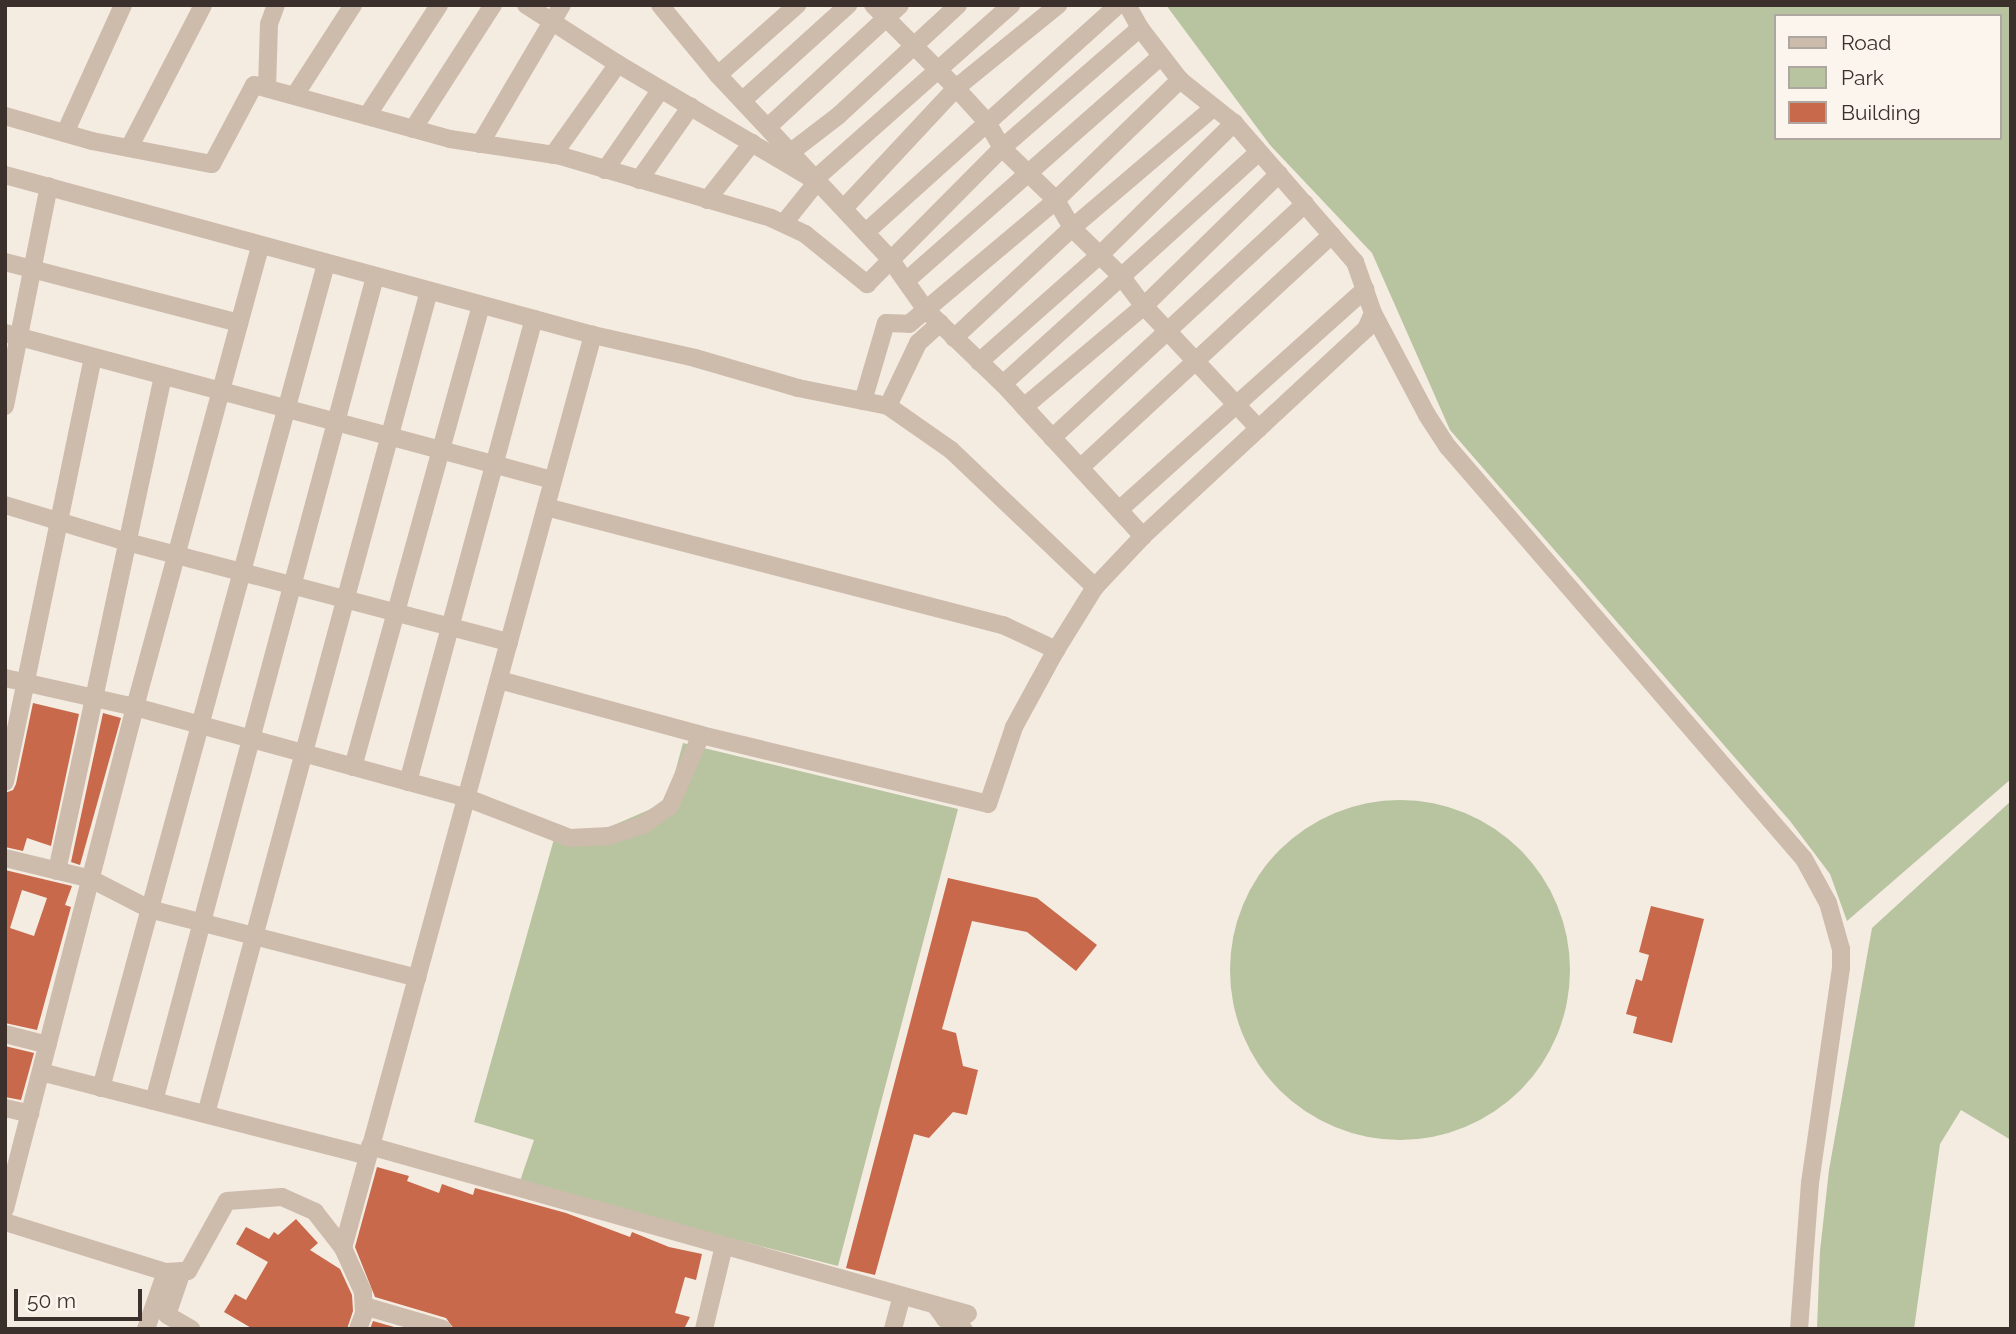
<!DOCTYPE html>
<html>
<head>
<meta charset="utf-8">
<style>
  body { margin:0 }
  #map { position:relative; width:2016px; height:1334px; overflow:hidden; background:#f4ebe1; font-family:Raleway,sans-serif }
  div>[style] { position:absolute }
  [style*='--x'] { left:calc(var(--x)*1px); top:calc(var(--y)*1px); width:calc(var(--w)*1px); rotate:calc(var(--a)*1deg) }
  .green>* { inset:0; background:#b8c4a0 }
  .round { border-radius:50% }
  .building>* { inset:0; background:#c8694b }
  .minor>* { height:18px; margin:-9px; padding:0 9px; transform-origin:9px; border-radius:9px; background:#cdbbac }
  span { translate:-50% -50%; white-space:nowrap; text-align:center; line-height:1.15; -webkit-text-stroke:7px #fbf5ee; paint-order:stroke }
  .frame { position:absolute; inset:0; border:7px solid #3b302b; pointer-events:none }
  .legend { position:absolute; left:1774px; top:14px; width:228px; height:126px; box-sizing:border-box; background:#fbf5ee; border:2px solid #aea6a0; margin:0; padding:9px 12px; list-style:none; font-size:21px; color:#3b302b }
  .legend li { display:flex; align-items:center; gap:14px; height:35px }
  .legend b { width:35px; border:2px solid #aea6a0 }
  .scale { position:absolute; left:14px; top:1289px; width:128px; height:32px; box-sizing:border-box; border:4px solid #3b302b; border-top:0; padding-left:9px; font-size:21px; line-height:24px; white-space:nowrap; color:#3b302b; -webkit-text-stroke:5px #fbf5ee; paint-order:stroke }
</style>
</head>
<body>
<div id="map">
  <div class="green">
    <div style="clip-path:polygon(evenodd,1166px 5px,2011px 5px,2011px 779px,1847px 921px,1830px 874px,1790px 821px,1450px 430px,1372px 253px,1270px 145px,1166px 5px,1776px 16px,2000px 16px,2000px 138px,1776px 138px,1776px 16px)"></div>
    <div style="clip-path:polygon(683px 743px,958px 809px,838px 1266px,519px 1184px,534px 1140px,474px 1122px,554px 839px,607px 828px,667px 802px)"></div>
    <div class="round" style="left:1230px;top:800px;width:340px;height:340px"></div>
    <div style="clip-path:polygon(2011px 801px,2011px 1140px,1961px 1110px,1940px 1144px,1914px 1329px,1817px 1329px,1820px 1251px,1829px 1170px,1872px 928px)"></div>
  </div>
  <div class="building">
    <div style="clip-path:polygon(33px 703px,79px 714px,51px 846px,27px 838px,23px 851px,5px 847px,5px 793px,13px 790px,16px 784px)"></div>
    <div style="clip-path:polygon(103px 713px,121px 718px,80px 865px,71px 862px)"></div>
    <div style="clip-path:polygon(evenodd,5px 870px,72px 886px,65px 905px,71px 907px,37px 1030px,5px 1023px,5px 870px,22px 890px,47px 898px,34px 936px,10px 928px,22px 890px)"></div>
    <div style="clip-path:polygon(948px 878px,1037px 898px,1097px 945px,1076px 971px,1027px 932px,972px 921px,942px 1029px,956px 1033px,963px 1066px,978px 1070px,967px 1115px,953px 1112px,929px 1138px,914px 1134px,875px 1275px,846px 1268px)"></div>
    <div style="clip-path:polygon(1651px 906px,1704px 919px,1672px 1043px,1633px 1033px,1637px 1017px,1626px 1014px,1636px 979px,1642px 981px,1649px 955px,1639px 952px)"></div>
    <div style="clip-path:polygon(5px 1046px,34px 1053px,21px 1100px,5px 1097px)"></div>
    <div style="clip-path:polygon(377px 1167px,409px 1176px,407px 1181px,439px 1193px,442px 1184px,473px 1195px,475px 1188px,566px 1213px,630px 1237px,632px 1232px,669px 1247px,702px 1254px,696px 1280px,685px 1277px,675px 1313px,690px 1317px,684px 1329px,454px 1329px,446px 1318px,375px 1297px,355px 1247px)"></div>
    <div style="clip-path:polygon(296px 1219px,318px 1243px,310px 1250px,340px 1269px,352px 1295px,353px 1311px,347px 1329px,253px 1329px,224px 1312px,235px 1294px,246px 1300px,268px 1262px,236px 1244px,246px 1227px,269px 1239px,274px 1232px,278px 1235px)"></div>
    <div style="clip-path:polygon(373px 1321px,401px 1329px,370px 1329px)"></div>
  </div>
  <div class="minor">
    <div style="--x:526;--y:5;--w:109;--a:32.7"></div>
    <div style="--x:618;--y:64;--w:228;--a:30.6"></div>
    <div style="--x:814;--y:180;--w:264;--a:-41.6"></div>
    <div style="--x:660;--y:5;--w:91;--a:50.4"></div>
    <div style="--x:718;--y:75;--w:252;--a:46.9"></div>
    <div style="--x:890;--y:259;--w:62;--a:54.8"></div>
    <div style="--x:926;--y:310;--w:107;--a:43.9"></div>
    <div style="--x:1003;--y:384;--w:207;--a:47.4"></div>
    <div style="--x:873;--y:5;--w:117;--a:45"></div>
    <div style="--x:956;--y:88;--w:46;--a:47.6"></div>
    <div style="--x:987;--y:122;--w:30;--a:60"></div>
    <div style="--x:1002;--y:148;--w:75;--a:43.9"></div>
    <div style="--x:1056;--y:200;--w:32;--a:60"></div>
    <div style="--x:1072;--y:228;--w:69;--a:44.4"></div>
    <div style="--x:1121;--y:276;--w:38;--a:53"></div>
    <div style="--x:1144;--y:306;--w:168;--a:46.9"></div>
    <div style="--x:718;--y:75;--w:106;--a:-41.5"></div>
    <div style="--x:267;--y:88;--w:64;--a:-88.2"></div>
    <div style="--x:269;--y:24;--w:20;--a:-70"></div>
    <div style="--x:295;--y:95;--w:107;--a:-57.2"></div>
    <div style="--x:743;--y:100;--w:142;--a:-42.1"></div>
    <div style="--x:5;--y:116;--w:91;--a:16"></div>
    <div style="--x:92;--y:141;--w:122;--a:10.9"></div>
    <div style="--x:212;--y:164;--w:89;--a:-62"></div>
    <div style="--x:254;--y:85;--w:203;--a:15.4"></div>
    <div style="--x:450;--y:139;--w:112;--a:8.7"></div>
    <div style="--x:561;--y:156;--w:219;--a:16.4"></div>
    <div style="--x:771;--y:218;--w:38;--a:25"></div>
    <div style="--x:805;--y:234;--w:80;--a:38.9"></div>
    <div style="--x:867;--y:284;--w:192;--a:-45.2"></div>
    <div style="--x:1002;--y:148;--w:183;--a:-41"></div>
    <div style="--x:367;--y:116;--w:132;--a:-57"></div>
    <div style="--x:769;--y:126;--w:178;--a:-42.7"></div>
    <div style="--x:413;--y:129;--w:148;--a:-57.2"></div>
    <div style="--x:65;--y:133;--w:141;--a:-65.6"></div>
    <div style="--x:480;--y:144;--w:161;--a:-59.5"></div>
    <div style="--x:129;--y:148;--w:161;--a:-62.6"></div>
    <div style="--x:791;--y:152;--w:61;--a:-37.6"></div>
    <div style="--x:839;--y:115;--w:162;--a:-42.7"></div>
    <div style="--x:553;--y:155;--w:112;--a:-54.5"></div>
    <div style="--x:605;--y:170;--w:98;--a:-55.3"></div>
    <div style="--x:5;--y:175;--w:609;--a:15.22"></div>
    <div style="--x:593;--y:335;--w:105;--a:12.7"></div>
    <div style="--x:695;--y:358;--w:107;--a:16.2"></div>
    <div style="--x:798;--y:388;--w:92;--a:11.3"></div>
    <div style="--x:888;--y:406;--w:77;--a:34.9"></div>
    <div style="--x:951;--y:450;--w:199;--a:43.6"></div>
    <div style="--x:639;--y:180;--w:90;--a:-54.9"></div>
    <div style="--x:707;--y:200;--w:73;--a:-51.7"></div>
    <div style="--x:845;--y:207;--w:163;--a:-47"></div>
    <div style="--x:956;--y:88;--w:132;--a:-39.1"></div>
    <div style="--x:784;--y:223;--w:51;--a:-51.3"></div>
    <div style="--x:866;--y:232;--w:339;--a:-42"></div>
    <div style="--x:5;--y:262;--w:242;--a:14.6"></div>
    <div style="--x:906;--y:281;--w:340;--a:-41.4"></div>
    <div style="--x:1373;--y:313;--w:115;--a:62.1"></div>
    <div style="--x:1427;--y:415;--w:38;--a:57"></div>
    <div style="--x:1448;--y:447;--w:544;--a:49.17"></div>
    <div style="--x:1804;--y:859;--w:50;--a:61.4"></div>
    <div style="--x:1828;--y:903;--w:48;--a:74.2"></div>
    <div style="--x:1841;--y:949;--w:19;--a:90"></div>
    <div style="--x:1841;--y:968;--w:217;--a:98.2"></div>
    <div style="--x:1810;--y:1183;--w:146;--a:94.3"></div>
    <div style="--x:5;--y:333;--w:566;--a:15.04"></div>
    <div style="--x:954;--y:338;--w:161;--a:-43"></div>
    <div style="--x:1072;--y:228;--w:184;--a:-40.4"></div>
    <div style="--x:979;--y:362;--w:160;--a:-41.5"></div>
    <div style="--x:1099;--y:256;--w:190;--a:-44.6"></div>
    <div style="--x:1003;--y:384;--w:345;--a:-42.2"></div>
    <div style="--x:863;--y:401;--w:81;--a:-73.6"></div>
    <div style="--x:886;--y:323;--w:23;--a:2"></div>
    <div style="--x:909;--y:324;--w:192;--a:-40.1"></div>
    <div style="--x:1056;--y:200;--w:173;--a:-44.1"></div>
    <div style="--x:5;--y:406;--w:224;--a:-78.7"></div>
    <div style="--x:888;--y:406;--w:70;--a:-64.5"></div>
    <div style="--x:918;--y:343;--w:30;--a:-42"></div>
    <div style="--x:1024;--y:407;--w:157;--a:-40.1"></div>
    <div style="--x:1144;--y:306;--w:189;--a:-44.4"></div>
    <div style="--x:1052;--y:438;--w:345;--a:-42.8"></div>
    <div style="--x:1080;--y:468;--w:343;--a:-42.8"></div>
    <div style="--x:5;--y:505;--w:127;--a:16.9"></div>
    <div style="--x:127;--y:542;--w:395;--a:14.7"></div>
    <div style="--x:546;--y:507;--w:472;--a:14.5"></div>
    <div style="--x:1003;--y:625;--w:59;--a:25.3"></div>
    <div style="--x:1119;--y:510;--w:331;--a:-41.9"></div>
    <div style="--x:5;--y:678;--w:133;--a:12.6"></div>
    <div style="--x:135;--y:707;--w:344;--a:15.3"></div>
    <div style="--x:467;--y:798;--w:110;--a:21.2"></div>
    <div style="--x:570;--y:838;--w:39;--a:-3"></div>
    <div style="--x:609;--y:836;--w:36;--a:-18"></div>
    <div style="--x:643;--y:825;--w:33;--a:-35"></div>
    <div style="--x:670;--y:806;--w:77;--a:-66.4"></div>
    <div style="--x:499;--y:680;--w:209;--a:15.2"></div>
    <div style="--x:701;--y:735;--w:295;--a:13.5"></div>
    <div style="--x:988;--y:804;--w:81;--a:-71.3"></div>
    <div style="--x:1014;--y:727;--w:88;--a:-61.4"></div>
    <div style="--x:1056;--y:650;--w:74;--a:-58.2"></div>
    <div style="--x:1095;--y:587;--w:70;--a:-46.7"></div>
    <div style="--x:1143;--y:536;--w:304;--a:-42.9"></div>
    <div style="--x:1366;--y:329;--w:17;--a:-66"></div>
    <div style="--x:1373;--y:313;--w:54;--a:-109.4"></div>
    <div style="--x:1355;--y:262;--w:184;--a:-131"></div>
    <div style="--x:1234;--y:123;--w:69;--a:-141.5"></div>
    <div style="--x:1180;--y:80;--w:66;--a:-127.6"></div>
    <div style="--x:1140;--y:28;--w:26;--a:-119"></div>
    <div style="--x:353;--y:767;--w:478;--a:-74.5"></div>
    <div style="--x:5;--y:782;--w:434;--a:-78.3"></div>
    <div style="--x:408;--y:782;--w:480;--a:-74.8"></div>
    <div style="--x:5;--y:858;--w:89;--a:13.7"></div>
    <div style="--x:91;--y:879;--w:65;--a:27.3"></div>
    <div style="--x:149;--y:909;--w:277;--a:14.4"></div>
    <div style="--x:57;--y:871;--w:506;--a:-77.91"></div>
    <div style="--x:5;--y:1034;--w:44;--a:14.3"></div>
    <div style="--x:41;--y:1072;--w:337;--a:14.4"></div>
    <div style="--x:101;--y:1088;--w:854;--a:-74.73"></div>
    <div style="--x:154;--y:1101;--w:853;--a:-74.99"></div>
    <div style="--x:5;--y:1108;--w:26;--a:13"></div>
    <div style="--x:206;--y:1114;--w:853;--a:-74.84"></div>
    <div style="--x:370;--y:1146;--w:621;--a:15.69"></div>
    <div style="--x:5;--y:1209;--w:519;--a:-75.48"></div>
    <div style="--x:135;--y:707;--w:478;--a:-74.8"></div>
    <div style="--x:5;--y:1222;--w:169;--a:17.3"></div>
    <div style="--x:166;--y:1272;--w:22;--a:-3"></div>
    <div style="--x:188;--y:1271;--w:80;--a:-60.9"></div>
    <div style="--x:227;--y:1201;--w:55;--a:-4.2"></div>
    <div style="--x:282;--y:1197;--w:36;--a:24"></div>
    <div style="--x:315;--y:1212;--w:46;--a:52.1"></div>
    <div style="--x:182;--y:1271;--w:46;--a:108.8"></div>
    <div style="--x:167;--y:1315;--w:28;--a:30"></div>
    <div style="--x:935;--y:1305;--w:17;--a:54"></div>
    <div style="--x:945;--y:1319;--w:21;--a:28"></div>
    <div style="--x:364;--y:1306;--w:82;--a:16.2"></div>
    <div style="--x:146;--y:1329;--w:60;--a:-70.7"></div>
    <div style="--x:358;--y:1329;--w:17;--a:-69"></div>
    <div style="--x:364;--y:1313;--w:21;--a:-93"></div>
    <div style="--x:363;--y:1292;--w:48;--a:-114.4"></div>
    <div style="--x:343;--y:1248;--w:947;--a:-74.69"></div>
    <div style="--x:704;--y:1329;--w:85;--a:-76.5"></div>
    <div style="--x:893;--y:1329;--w:34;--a:-75"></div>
  </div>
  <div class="frame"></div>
  <ul class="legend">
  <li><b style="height:9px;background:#cdbbac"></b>Road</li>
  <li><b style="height:19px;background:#b8c4a0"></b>Park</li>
  <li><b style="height:19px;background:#c8694b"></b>Building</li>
  </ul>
  <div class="scale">50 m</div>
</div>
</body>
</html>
